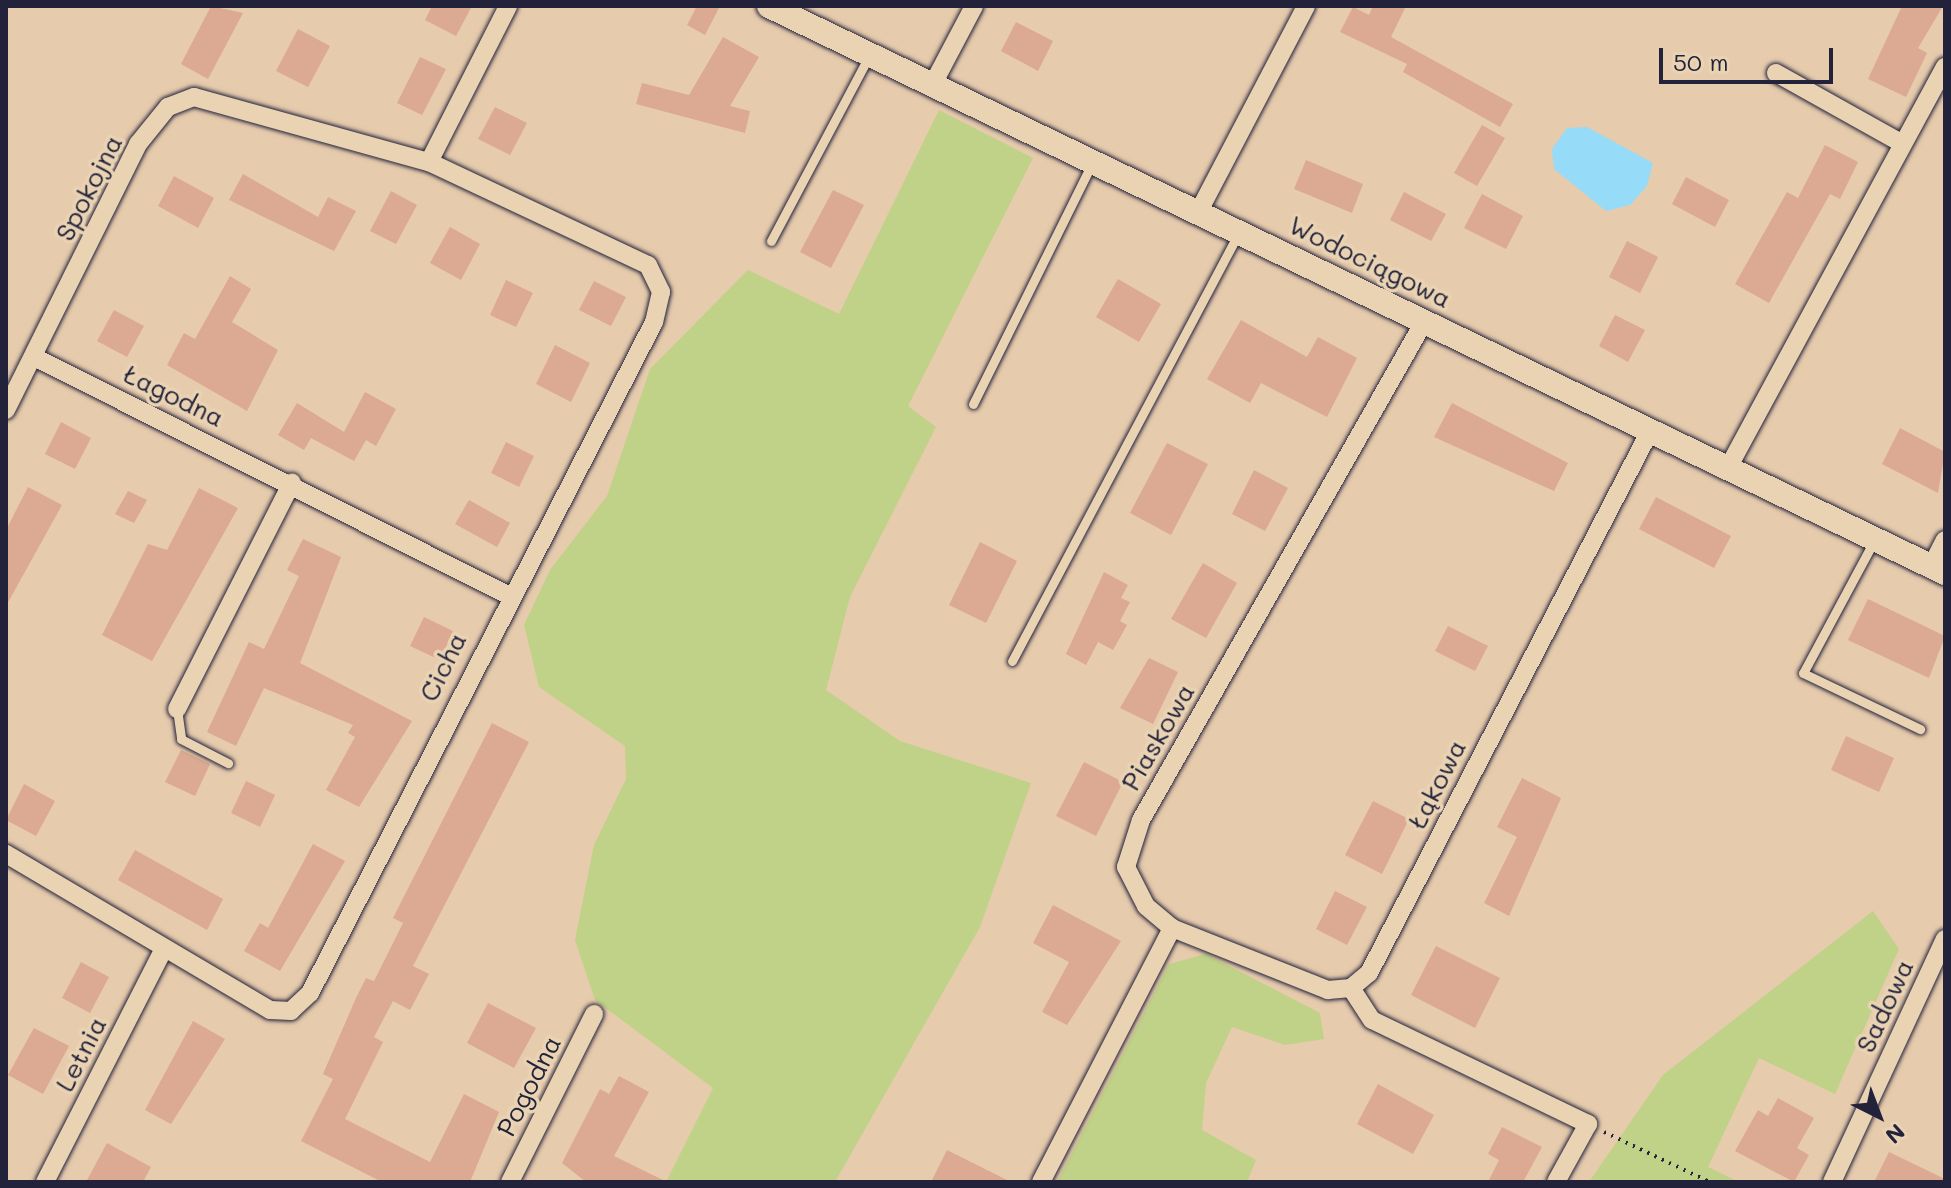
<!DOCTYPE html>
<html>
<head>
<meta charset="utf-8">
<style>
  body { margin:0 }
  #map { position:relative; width:1951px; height:1188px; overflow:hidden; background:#e7cbad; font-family:Mali,sans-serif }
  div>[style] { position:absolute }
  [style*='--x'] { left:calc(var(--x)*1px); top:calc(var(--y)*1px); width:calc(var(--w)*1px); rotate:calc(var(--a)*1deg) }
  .green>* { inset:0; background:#bfd287 }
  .water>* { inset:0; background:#96dbf8 }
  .building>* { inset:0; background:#dca992 }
  .path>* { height:4px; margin-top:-2px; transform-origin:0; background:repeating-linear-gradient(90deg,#22223b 0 2px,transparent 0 8px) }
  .roads { filter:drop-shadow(0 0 2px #22223b) drop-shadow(0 0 2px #22223b) }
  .service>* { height:9px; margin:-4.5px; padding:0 4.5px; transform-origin:4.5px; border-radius:4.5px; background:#e9d3b3 }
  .minor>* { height:18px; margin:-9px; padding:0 9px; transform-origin:9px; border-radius:9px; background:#e9d3b3 }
  .tertiary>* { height:24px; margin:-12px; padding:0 12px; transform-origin:12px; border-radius:12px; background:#e9d3b3 }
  span { translate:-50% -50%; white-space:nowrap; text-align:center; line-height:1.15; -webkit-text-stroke:7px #e9d3b3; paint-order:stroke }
  .street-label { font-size:26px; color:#22223b }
  .frame { position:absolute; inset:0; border:8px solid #22223b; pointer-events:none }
  .north { position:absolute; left:1839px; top:1076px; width:80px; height:80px; -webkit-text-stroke:6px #e9d3b3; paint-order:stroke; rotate:138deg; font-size:22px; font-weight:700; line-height:32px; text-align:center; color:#22223b }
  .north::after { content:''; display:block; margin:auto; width:28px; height:36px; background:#22223b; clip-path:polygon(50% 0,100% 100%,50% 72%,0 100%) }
  .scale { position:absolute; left:1659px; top:48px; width:174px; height:36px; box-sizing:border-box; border:4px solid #22223b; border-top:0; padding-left:10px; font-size:24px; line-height:28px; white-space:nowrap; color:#22223b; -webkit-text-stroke:6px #e9d3b3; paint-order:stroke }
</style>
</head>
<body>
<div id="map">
  <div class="green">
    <div style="clip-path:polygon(939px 110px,1033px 158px,908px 406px,936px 427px,850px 597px,826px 690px,900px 741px,1031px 783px,980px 927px,835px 1182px,666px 1182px,713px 1088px,595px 1000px,575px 940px,594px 845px,626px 779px,625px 746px,539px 687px,524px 625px,550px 570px,607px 496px,650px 369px,748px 270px,839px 314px)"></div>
    <div style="clip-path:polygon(1873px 911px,1899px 949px,1835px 1094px,1759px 1058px,1708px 1167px,1739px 1182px,1589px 1182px,1663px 1075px)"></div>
    <div style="clip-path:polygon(1206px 954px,1320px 1013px,1324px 1039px,1285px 1045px,1232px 1027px,1206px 1083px,1202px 1130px,1256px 1160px,1247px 1182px,1057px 1182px,1169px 964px)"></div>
  </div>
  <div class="water">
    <div style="clip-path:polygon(1587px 127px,1653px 163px,1647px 186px,1630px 205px,1606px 211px,1554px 169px,1552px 149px,1567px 128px)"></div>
  </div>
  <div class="building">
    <div style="clip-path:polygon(211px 6px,243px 13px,208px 79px,181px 64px)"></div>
    <div style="clip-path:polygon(432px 6px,472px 6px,456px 36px,425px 20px)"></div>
    <div style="clip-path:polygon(697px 6px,720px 6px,705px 35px,687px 25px)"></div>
    <div style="clip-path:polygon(1373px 6px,1406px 6px,1391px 37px,1513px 104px,1500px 127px,1403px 72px,1407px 64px,1340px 32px,1353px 7px,1369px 15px)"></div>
    <div style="clip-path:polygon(1902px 6px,1943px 6px,1918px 48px,1927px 53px,1906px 97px,1868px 79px)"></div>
    <div style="clip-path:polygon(1016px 22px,1053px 41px,1038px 71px,1001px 51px)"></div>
    <div style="clip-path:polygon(298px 29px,330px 46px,308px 87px,276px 71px)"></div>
    <div style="clip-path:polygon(723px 37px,759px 57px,730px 106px,750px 111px,745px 133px,636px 104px,642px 83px,689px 95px)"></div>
    <div style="clip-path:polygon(420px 57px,446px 69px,422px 115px,397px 103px)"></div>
    <div style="clip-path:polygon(495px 107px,527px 123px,510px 155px,478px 139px)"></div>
    <div style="clip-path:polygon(1482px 125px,1505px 138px,1477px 186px,1454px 173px)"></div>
    <div style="clip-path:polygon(1825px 145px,1858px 162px,1840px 199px,1830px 194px,1769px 303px,1735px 284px,1787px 192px,1798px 198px)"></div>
    <div style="clip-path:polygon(1306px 160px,1363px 184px,1352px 213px,1294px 189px)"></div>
    <div style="clip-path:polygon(243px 174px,318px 217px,328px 197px,356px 211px,334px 251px,229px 200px)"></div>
    <div style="clip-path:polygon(174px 176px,214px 198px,198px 228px,158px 206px)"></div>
    <div style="clip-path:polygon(1686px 177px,1729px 200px,1715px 227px,1672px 204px)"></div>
    <div style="clip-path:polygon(833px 190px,864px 205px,831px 268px,800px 252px)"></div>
    <div style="clip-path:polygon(391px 191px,417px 205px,396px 244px,370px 231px)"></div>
    <div style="clip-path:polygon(1404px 192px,1446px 214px,1431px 241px,1390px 220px)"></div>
    <div style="clip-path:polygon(1482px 194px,1523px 216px,1506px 249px,1464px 228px)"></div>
    <div style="clip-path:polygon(450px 227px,480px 244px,461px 280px,430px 263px)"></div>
    <div style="clip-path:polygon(1627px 241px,1658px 257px,1640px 293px,1609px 277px)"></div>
    <div style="clip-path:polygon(230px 276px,251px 289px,232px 322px,278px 350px,247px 411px,167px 365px,184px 333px,195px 339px)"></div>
    <div style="clip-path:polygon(1118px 279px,1161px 304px,1139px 342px,1096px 317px)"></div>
    <div style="clip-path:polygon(506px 280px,533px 293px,516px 327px,490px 315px)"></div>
    <div style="clip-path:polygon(594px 281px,626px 297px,611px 326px,579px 310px)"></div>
    <div style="clip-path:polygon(114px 310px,144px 326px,127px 357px,97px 341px)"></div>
    <div style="clip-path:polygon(1615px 315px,1645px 330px,1628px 362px,1599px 346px)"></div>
    <div style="clip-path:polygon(1241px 320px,1307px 357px,1318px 337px,1357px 358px,1327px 417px,1261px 383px,1250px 403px,1207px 379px)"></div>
    <div style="clip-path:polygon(555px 345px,590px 363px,571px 402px,536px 384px)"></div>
    <div style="clip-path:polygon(365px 392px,396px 409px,376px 446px,366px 440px,354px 461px,311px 438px,304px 450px,278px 435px,297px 403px,344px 432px)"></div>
    <div style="clip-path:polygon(1452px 403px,1568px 463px,1554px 491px,1434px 437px)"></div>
    <div style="clip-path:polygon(61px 422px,91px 438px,75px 469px,45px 454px)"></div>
    <div style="clip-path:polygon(1900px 428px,1945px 452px,1938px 493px,1882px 464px)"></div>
    <div style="clip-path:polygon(506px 442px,534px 456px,519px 487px,491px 473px)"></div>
    <div style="clip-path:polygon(1167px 443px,1208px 464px,1171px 535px,1130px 513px)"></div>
    <div style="clip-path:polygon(1254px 470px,1288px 488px,1265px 531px,1232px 514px)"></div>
    <div style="clip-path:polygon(28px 487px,62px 505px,6px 606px,6px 530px)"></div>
    <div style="clip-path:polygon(199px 488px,238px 508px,152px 661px,102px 635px,148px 544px,167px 550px)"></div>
    <div style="clip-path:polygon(128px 491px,147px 500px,134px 523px,115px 514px)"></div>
    <div style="clip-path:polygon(1656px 497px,1731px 536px,1714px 568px,1639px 529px)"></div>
    <div style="clip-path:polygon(469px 500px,510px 523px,497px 547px,455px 524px)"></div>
    <div style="clip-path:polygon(303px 539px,341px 557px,300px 663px,412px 721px,359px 807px,326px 790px,355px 737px,348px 733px,353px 725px,264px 688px,236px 746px,207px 732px,249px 642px,264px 649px,299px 576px,287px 570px)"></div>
    <div style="clip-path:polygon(980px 542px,1017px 561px,986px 623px,949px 605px)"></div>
    <div style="clip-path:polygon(1203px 563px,1237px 583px,1206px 638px,1171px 619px)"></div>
    <div style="clip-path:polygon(1104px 572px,1128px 585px,1121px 598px,1130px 602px,1120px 621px,1127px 625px,1113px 650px,1098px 642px,1086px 665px,1066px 654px)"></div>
    <div style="clip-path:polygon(1868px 599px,1945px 636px,1929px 678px,1848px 640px)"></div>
    <div style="clip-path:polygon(424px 617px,453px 631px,440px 660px,410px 646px)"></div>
    <div style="clip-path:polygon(1448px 626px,1488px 646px,1475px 671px,1435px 651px)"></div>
    <div style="clip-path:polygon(1149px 658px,1178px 672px,1153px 724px,1120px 708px)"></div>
    <div style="clip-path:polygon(492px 723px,529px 742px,413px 966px,429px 974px,410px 1010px,393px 1001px,374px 1037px,383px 1042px,345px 1119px,430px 1162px,464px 1094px,499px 1112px,470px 1182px,382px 1182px,301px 1141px,333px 1079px,323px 1074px,356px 998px,366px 978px,374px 981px,403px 923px,393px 918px)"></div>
    <div style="clip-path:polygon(1846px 736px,1894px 758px,1879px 792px,1831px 770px)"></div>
    <div style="clip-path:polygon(181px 750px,210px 764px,195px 796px,165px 782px)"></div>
    <div style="clip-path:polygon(1084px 762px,1123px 782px,1096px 836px,1056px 816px)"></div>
    <div style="clip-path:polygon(1522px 778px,1561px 798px,1509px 916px,1484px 903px,1517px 837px,1497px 827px)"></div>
    <div style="clip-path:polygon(246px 781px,275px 795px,260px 827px,231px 813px)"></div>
    <div style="clip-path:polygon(24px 784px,55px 801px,36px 836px,6px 820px)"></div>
    <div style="clip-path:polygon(1373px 801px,1409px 819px,1382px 874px,1345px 855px)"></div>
    <div style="clip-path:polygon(313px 844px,345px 861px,280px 971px,244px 951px,260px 923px,268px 928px)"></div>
    <div style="clip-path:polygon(135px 850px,223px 899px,207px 930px,118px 880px)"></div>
    <div style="clip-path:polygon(1335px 891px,1367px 907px,1347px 945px,1316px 929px)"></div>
    <div style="clip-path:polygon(1053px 905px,1121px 941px,1067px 1025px,1042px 1012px,1069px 962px,1033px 943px)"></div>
    <div style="clip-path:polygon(1436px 946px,1500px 978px,1475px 1028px,1411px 995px)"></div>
    <div style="clip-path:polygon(81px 962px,109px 977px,90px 1013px,62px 998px)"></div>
    <div style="clip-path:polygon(488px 1003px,536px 1028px,514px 1068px,467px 1043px)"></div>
    <div style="clip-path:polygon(193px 1021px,225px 1039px,171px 1124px,145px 1110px)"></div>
    <div style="clip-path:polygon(34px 1028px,69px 1046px,43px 1094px,8px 1075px)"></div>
    <div style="clip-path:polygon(619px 1076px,649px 1092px,614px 1156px,667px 1182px,586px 1182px,562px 1163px,600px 1089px,609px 1094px)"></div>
    <div style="clip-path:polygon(1378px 1084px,1434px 1115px,1413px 1154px,1357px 1124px)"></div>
    <div style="clip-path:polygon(1778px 1098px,1814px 1118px,1797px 1148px,1809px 1155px,1794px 1182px,1735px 1151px,1758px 1110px,1768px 1116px)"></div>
    <div style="clip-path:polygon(1502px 1127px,1542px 1147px,1523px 1182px,1488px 1182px,1499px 1160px,1488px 1154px)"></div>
    <div style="clip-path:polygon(107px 1143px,151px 1167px,143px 1182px,86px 1182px)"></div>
    <div style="clip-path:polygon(947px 1150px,1011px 1182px,931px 1182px)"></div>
    <div style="clip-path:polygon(1889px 1152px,1945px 1179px,1945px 1182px,1874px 1182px)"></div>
  </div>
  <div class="path">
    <div style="--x:1604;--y:1132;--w:117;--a:25.3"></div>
  </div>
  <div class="roads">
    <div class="service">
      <div style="--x:771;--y:241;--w:209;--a:-62.1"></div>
      <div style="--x:973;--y:404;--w:267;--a:-63.7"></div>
      <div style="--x:1875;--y:539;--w:152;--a:118.2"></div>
      <div style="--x:1803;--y:673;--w:130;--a:25.6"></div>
      <div style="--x:1012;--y:661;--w:485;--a:-62.1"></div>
      <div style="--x:177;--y:709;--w:30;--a:82"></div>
      <div style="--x:181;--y:739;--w:53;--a:27.1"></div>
    </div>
    <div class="minor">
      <div style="--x:1776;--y:73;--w:145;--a:29.2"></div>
      <div style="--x:934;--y:82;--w:86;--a:-62.2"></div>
      <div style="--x:429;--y:162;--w:175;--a:-63.1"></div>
      <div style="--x:1200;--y:209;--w:229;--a:-62.4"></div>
      <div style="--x:34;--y:357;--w:530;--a:26.66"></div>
      <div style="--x:6;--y:410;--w:297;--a:-63.6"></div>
      <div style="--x:138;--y:144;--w:48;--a:-51"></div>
      <div style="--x:168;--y:107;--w:28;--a:-21"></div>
      <div style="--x:194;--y:97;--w:244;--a:15.5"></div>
      <div style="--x:429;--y:162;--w:242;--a:25.2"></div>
      <div style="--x:648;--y:265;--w:30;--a:64"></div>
      <div style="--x:661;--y:292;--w:31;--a:103"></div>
      <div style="--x:654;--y:322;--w:754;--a:117.14"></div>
      <div style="--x:310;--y:993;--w:26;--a:137"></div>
      <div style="--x:291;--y:1011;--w:21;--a:-177"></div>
      <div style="--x:270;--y:1010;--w:307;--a:-149.4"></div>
      <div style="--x:1728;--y:468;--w:456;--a:-61.6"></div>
      <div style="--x:1931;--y:567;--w:30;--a:-63"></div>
      <div style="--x:177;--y:709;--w:254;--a:-63.1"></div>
      <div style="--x:1172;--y:928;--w:168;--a:21.7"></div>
      <div style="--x:1328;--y:990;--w:23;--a:-5"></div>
      <div style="--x:1351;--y:988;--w:23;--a:-40"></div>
      <div style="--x:1369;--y:973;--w:613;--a:-62.6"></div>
      <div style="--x:1351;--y:988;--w:38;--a:57"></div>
      <div style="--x:1372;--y:1020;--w:240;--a:25.7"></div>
      <div style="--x:1588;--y:1124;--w:66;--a:118.9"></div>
      <div style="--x:45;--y:1182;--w:260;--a:-63"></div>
      <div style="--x:510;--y:1182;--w:188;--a:-63.4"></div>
      <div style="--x:1041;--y:1182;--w:286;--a:-62.7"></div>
      <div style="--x:1172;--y:928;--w:34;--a:-140"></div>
      <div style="--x:1146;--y:906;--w:44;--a:-117.1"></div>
      <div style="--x:1126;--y:867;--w:49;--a:-72.3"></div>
      <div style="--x:1141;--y:820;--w:575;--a:-60.4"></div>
      <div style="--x:1832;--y:1182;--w:268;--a:-65.1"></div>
    </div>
    <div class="tertiary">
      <div style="--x:769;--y:6;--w:1306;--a:25.74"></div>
    </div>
  </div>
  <div class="street-label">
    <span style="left:89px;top:188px;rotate:-63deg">Spokojna</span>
    <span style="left:1370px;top:262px;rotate:26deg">Wodociągowa</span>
    <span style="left:174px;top:396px;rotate:26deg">Łagodna</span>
    <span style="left:443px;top:667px;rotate:-64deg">Cicha</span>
    <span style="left:1158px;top:737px;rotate:-60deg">Piaskowa</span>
    <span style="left:1437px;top:784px;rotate:-63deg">Łąkowa</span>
    <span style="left:1885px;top:1006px;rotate:-65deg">Sadowa</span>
    <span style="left:81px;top:1054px;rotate:-63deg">Letnia</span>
    <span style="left:529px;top:1086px;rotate:-63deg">Pogodna</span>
  </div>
  <div class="frame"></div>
  <div class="north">N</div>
  <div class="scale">50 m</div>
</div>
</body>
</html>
